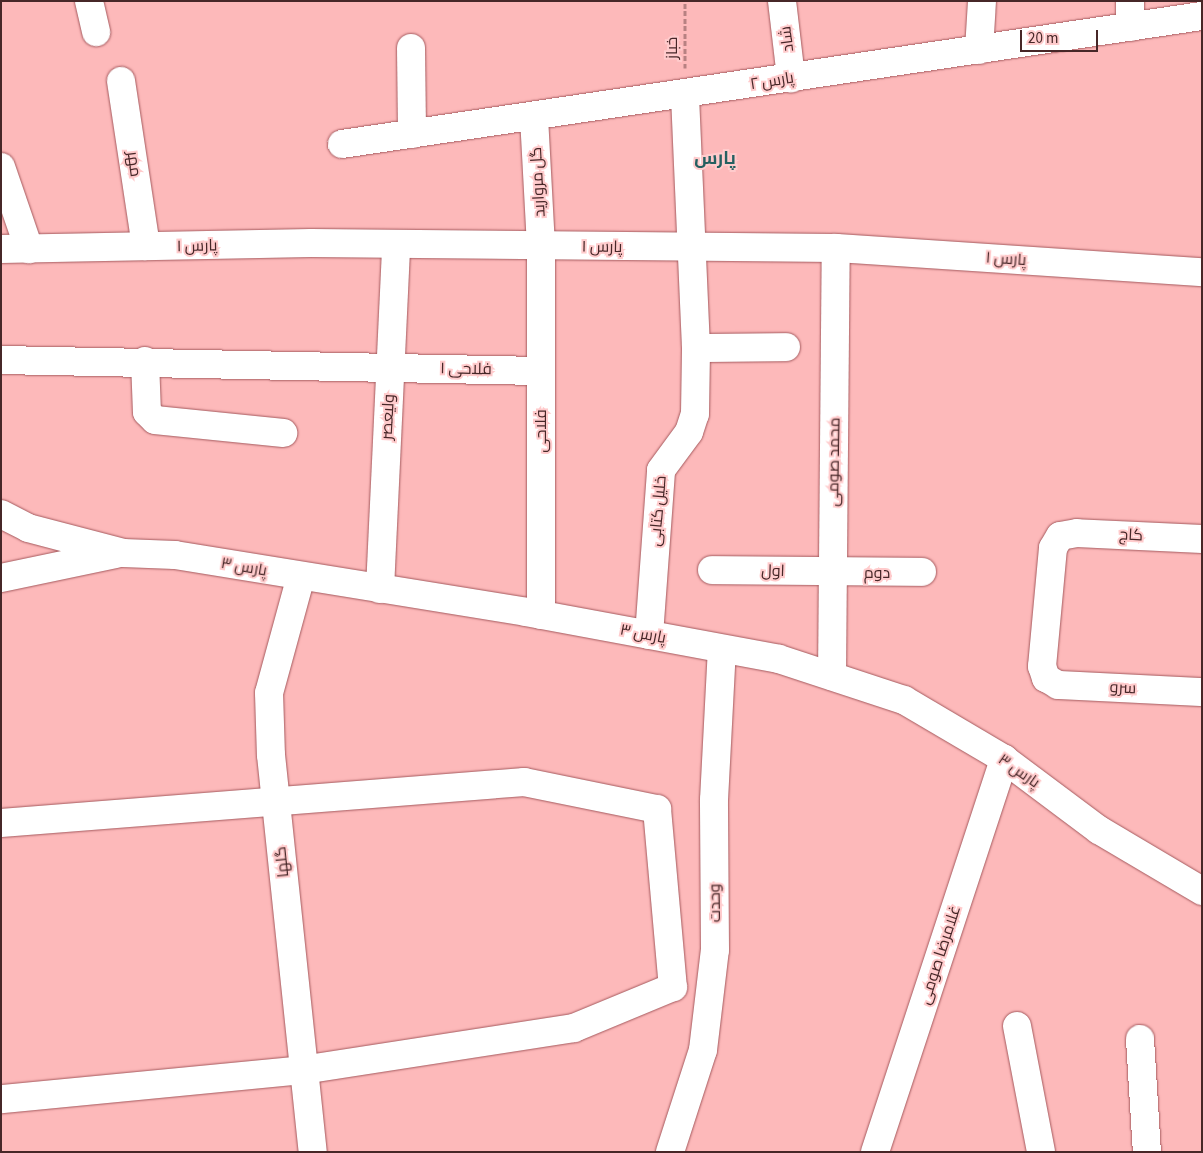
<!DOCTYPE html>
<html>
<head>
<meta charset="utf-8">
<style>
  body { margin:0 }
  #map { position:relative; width:1203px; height:1153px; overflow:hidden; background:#fdb9ba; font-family:"Source Sans 3",Cairo,sans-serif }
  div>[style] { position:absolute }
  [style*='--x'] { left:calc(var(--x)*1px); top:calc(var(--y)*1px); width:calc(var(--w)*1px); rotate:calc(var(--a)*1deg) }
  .path>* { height:3px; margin-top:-1.5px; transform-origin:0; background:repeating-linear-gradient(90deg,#b78182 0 5px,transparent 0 7.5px) }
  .roads { filter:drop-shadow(0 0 1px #a55a5e) drop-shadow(0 0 1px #a55a5e) }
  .minor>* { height:28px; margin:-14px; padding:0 14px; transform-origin:14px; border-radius:14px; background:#fff }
  .tertiary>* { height:28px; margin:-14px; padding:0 14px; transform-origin:14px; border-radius:14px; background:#fff }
  .secondary>* { height:28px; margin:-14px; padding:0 14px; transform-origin:14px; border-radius:14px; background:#fff }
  span { translate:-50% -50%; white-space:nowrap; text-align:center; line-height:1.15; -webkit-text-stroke:4px #ffcbcc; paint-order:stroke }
  .street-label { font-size:16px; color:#472728 }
  .neighbourhood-label { font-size:18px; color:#256061; font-weight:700 }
  .frame { position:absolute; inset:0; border:2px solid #472728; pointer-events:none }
  .scale { position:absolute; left:1020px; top:30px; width:78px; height:22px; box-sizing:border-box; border:2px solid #472728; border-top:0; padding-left:6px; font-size:15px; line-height:18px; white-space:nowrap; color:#472728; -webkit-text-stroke:4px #ffcbcc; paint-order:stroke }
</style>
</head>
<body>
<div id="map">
  <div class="path">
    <div style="--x:685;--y:68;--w:67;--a:-90"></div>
  </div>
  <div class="roads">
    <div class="minor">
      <div style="--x:89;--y:1;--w:32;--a:77"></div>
      <div style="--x:782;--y:1;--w:78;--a:83.3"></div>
      <div style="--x:1130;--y:1;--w:26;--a:90"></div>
      <div style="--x:411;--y:48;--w:86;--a:89.3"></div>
      <div style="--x:979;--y:50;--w:49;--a:-86.5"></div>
      <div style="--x:121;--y:81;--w:167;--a:81.4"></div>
      <div style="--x:534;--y:117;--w:129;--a:86.9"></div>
      <div style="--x:541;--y:246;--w:369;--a:90"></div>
      <div style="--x:342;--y:144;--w:869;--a:-8.47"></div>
      <div style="--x:1;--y:167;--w:87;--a:71.1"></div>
      <div style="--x:1;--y:249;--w:310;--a:-1.1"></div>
      <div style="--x:311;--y:243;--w:525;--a:0.55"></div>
      <div style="--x:836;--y:248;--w:367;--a:3.8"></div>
      <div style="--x:696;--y:348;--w:90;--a:-0.6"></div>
      <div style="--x:1;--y:360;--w:540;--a:1.17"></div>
      <div style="--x:145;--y:361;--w:51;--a:87.8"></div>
      <div style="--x:147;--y:412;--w:11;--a:45"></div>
      <div style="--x:155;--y:420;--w:129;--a:5.8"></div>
      <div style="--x:1202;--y:539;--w:125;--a:-177.3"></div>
      <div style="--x:1077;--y:533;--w:17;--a:170"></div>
      <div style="--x:1060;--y:536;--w:14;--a:120"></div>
      <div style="--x:1053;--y:548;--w:119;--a:95.3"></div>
      <div style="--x:1042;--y:666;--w:13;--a:72"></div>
      <div style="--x:1046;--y:678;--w:14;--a:30"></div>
      <div style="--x:1058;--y:685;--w:144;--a:2.8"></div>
      <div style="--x:712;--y:570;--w:210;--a:0.5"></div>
      <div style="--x:301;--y:576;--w:121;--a:105.3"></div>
      <div style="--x:269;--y:693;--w:62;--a:88.2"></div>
      <div style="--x:271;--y:755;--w:399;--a:84"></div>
      <div style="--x:380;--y:589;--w:345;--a:-87.3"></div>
      <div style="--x:649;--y:635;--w:165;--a:-85.8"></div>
      <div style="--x:661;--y:470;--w:47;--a:-53.6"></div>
      <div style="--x:689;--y:432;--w:19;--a:-72"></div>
      <div style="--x:695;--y:414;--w:66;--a:-89.1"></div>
      <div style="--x:696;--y:348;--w:252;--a:-92.5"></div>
      <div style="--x:832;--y:676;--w:428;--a:-89.5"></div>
      <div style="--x:1;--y:823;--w:525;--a:-4.48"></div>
      <div style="--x:524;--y:782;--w:136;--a:11.5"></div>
      <div style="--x:657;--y:809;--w:179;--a:84.9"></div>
      <div style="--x:673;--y:987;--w:107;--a:157.5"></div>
      <div style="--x:574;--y:1028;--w:273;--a:171.2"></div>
      <div style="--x:304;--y:1070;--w:304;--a:174.5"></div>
      <div style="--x:1017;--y:1026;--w:128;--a:79.2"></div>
      <div style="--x:1140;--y:1039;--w:113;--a:86.5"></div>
      <div style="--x:670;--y:1152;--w:107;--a:-72.1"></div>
      <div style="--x:703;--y:1050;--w:101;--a:-83.2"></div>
      <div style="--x:715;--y:950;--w:150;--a:-90.4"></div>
      <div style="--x:714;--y:800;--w:151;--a:-87"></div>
      <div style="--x:875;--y:1152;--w:414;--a:-71.8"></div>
    </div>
    <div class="tertiary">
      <div style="--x:123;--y:553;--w:52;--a:2.2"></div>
      <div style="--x:175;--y:555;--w:356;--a:9.2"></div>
      <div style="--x:526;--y:612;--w:257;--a:10.5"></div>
      <div style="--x:779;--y:659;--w:132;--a:18.2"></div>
      <div style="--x:904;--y:700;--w:116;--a:30.5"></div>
      <div style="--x:1004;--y:759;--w:119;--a:36.8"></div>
      <div style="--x:1099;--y:830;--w:120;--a:30.6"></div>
    </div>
    <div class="secondary">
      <div style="--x:1;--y:514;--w:30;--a:27"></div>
      <div style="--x:28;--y:528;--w:98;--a:14.7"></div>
      <div style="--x:1;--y:578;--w:117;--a:-11.8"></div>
    </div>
  </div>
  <div class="street-label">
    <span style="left:787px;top:39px;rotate:-97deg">شاد</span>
    <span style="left:672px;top:48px;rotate:-90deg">خباز</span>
    <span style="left:772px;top:81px;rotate:-9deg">پارس ۲</span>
    <span style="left:134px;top:164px;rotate:82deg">مهر</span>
    <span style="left:538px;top:182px;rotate:-93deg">گل مروارید</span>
    <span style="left:197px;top:246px;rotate:-1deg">پارس ۱</span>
    <span style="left:602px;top:247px;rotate:1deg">پارس ۱</span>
    <span style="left:1006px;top:259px;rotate:4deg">پارس ۱</span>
    <span style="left:466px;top:369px;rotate:1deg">فلاحی ۱</span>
    <span style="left:388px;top:417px;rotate:-87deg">ولیعصر</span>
    <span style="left:541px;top:431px;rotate:-90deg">فلاحی</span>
    <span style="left:834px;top:462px;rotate:-89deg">محمد صومی</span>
    <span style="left:658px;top:511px;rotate:-85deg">خلیل کتابی</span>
    <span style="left:1131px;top:535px;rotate:3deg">کاج</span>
    <span style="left:244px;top:567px;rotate:10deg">پارس ۳</span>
    <span style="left:773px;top:571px;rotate:2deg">اول</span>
    <span style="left:877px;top:573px">دوم</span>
    <span style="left:643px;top:634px;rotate:11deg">پارس ۳</span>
    <span style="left:1123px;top:688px;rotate:3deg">سرو</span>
    <span style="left:1019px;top:771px;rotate:35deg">پارس ۳</span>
    <span style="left:282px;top:862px;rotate:-96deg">گلها</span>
    <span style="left:715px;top:903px;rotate:-91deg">وحدت</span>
    <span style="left:940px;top:955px;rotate:-72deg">غلامرضا صومی</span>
  </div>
  <div class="neighbourhood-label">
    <span style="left:715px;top:159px">پارس</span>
  </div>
  <div class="frame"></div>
  <div class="scale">20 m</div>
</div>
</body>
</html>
